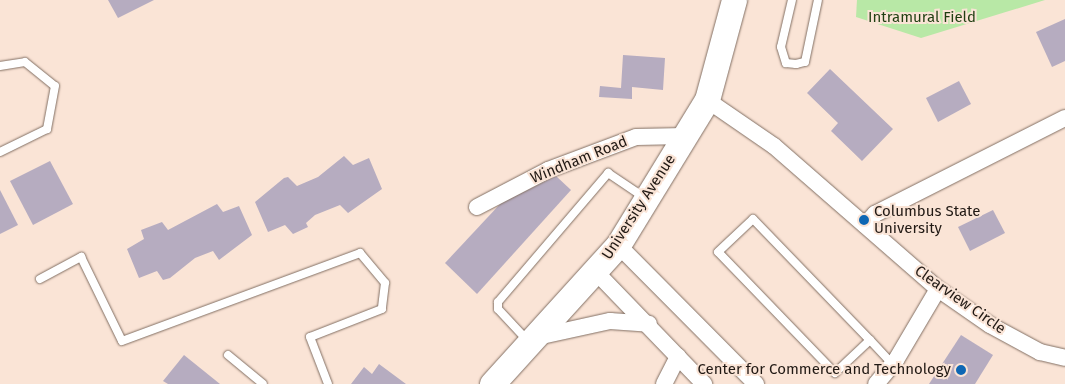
<!DOCTYPE html>
<html>
<head>
<meta charset="utf-8">
<style>
  body { margin:0 }
  #map { position:relative; width:1065px; height:384px; overflow:hidden; background:#fae4d6; font-family:"Fira Sans",sans-serif }
  div>[style] { position:absolute }
  [style*='--x'] { left:calc(var(--x)*1px); top:calc(var(--y)*1px); width:calc(var(--w)*1px); rotate:calc(var(--a)*1deg) }
  .green>* { inset:0; background:#b8e8a6 }
  .building>* { inset:0; background:#b6acc0 }
  .roads { filter:drop-shadow(0 0 1px #826f63) drop-shadow(0 0 1px #826f63) }
  .service>* { height:8px; margin:-4px; padding:0 4px; transform-origin:4px; border-radius:4px; background:#fff }
  .minor>* { height:16px; margin:-8px; padding:0 8px; transform-origin:8px; border-radius:8px; background:#fff }
  .primary>* { height:25px; margin:-12.5px; padding:0 12.5px; transform-origin:12.5px; border-radius:12.5px; background:#fff }
  .dots>* { width:14px; height:14px; translate:-50% -50%; box-sizing:border-box; border:2px solid #fae4d6; border-radius:50% }
  span { translate:-50% -50%; white-space:nowrap; text-align:center; line-height:1.15; -webkit-text-stroke:4px #fae4d6; paint-order:stroke }
  .park-label { font-size:15px; color:#1f3e11 }
  .street-label { font-size:15px; color:#211914 }
  .poi-label { font-size:15px; color:#211914 }
  .left { translate:0 -50%; text-align:left }
  .right { translate:-100% -50%; text-align:right }
</style>
</head>
<body>
<div id="map">
  <div class="green">
    <div style="clip-path:polygon(857px 0,1045px 0,921px 38px,856px 17px)"></div>
  </div>
  <div class="building">
    <div style="clip-path:polygon(108px 0,154px 0,118px 18px)"></div>
    <div style="clip-path:polygon(1065px 19px,1065px 61px,1052px 67px,1036px 32px)"></div>
    <div style="clip-path:polygon(623px 55px,665px 58px,663px 90px,632px 87px,632px 99px,599px 97px,600px 86px,621px 88px)"></div>
    <div style="clip-path:polygon(830px 69px,893px 129px,862px 161px,831px 131px,838px 123px,807px 93px)"></div>
    <div style="clip-path:polygon(959px 81px,971px 104px,938px 122px,926px 98px)"></div>
    <div style="clip-path:polygon(344px 156px,353px 165px,369px 158px,382px 189px,348px 213px,340px 205px,315px 215px,306px 223px,308px 227px,293px 234px,285px 225px,268px 232px,255px 202px,284px 178px,288px 177px,297px 186px,318px 177px)"></div>
    <div style="clip-path:polygon(50px 161px,73px 204px,33px 225px,10px 181px)"></div>
    <div style="clip-path:polygon(556px 176px,571px 190px,477px 294px,445px 263px,501px 203px)"></div>
    <div style="clip-path:polygon(0 190px,18px 225px,0 234px)"></div>
    <div style="clip-path:polygon(217px 204px,223px 212px,239px 206px,252px 235px,219px 260px,213px 251px,195px 258px,170px 278px,163px 280px,157px 271px,139px 278px,127px 249px,144px 239px,141px 230px,162px 222px,168px 230px)"></div>
    <div style="clip-path:polygon(993px 210px,1005px 233px,970px 251px,958px 227px)"></div>
    <div style="clip-path:polygon(961px 335px,993px 355px,975px 384px,929px 384px)"></div>
    <div style="clip-path:polygon(184px 355px,220px 384px,168px 384px,163px 381px)"></div>
    <div style="clip-path:polygon(379px 364px,406px 384px,351px 384px,364px 367px,372px 374px)"></div>
  </div>
  <div class="roads">
    <div class="service">
      <div style="--x:792;--y:0;--w:48;--a:103.2"></div>
      <div style="--x:781;--y:47;--w:17;--a:73"></div>
      <div style="--x:786;--y:63;--w:10;--a:6"></div>
      <div style="--x:796;--y:64;--w:9;--a:-13"></div>
      <div style="--x:805;--y:62;--w:63;--a:-78.2"></div>
      <div style="--x:0;--y:66;--w:25;--a:-9"></div>
      <div style="--x:25;--y:62;--w:38;--a:39"></div>
      <div style="--x:55;--y:86;--w:44;--a:100.5"></div>
      <div style="--x:47;--y:129;--w:52;--a:153.9"></div>
      <div style="--x:40;--y:279;--w:47;--a:-28.2"></div>
      <div style="--x:81;--y:257;--w:93;--a:64"></div>
      <div style="--x:122;--y:341;--w:254;--a:-20.3"></div>
      <div style="--x:360;--y:253;--w:39;--a:50"></div>
      <div style="--x:385;--y:283;--w:26;--a:97"></div>
      <div style="--x:382;--y:309;--w:77;--a:158.7"></div>
      <div style="--x:310;--y:337;--w:50;--a:69"></div>
      <div style="--x:527;--y:340;--w:42;--a:-133.1"></div>
      <div style="--x:498;--y:309;--w:7;--a:-90"></div>
      <div style="--x:498;--y:302;--w:170;--a:-49.5"></div>
      <div style="--x:608;--y:173;--w:45;--a:34"></div>
      <div style="--x:870;--y:340;--w:48;--a:136.7"></div>
      <div style="--x:835;--y:373;--w:168;--a:-134"></div>
      <div style="--x:718;--y:252;--w:48;--a:-43.3"></div>
      <div style="--x:753;--y:219;--w:168;--a:46"></div>
      <div style="--x:870;--y:340;--w:33;--a:47"></div>
      <div style="--x:228;--y:355;--w:45;--a:39.6"></div>
    </div>
    <div class="minor">
      <div style="--x:707;--y:100;--w:81;--a:34.5"></div>
      <div style="--x:774;--y:146;--w:218;--a:41.1"></div>
      <div style="--x:938;--y:289;--w:63;--a:34.7"></div>
      <div style="--x:990;--y:325;--w:57;--a:28.4"></div>
      <div style="--x:1040;--y:352;--w:26;--a:13"></div>
      <div style="--x:477;--y:207;--w:80;--a:-27.5"></div>
      <div style="--x:548;--y:170;--w:94;--a:-20.6"></div>
      <div style="--x:636;--y:137;--w:49;--a:-1.2"></div>
      <div style="--x:865;--y:225;--w:15;--a:-48"></div>
      <div style="--x:875;--y:214;--w:213;--a:-26.8"></div>
      <div style="--x:618;--y:245;--w:196;--a:45.2"></div>
      <div style="--x:596;--y:272;--w:156;--a:46"></div>
      <div style="--x:537;--y:337;--w:75;--a:-12.4"></div>
      <div style="--x:610;--y:321;--w:39;--a:4"></div>
      <div style="--x:664;--y:384;--w:31;--a:-63"></div>
      <div style="--x:876;--y:384;--w:31;--a:-50"></div>
      <div style="--x:896;--y:360;--w:82;--a:-59.4"></div>
    </div>
    <div class="primary">
      <div style="--x:492;--y:384;--w:188;--a:-47.8"></div>
      <div style="--x:618;--y:245;--w:170;--a:-58.5"></div>
      <div style="--x:707;--y:100;--w:104;--a:-74.9"></div>
    </div>
  </div>
  <div class="dots">
    <div style="left:864px;top:220px;background:#0e67b4"></div>
    <div style="left:961px;top:370px;background:#0e67b4"></div>
  </div>
  <div class="park-label">
    <span style="left:922px;top:18px">Intramural Field</span>
  </div>
  <div class="street-label">
    <span style="left:579px;top:160px;rotate:-22deg">Windham Road</span>
    <span style="left:639px;top:207px;rotate:-57deg">University Avenue</span>
    <span style="left:960px;top:300px;rotate:35deg">Clearview Circle</span>
  </div>
  <div class="poi-label">
    <span class="left" style="left:874px;top:220px">Columbus State<br>University</span>
    <span class="right" style="left:951px;top:370px">Center for Commerce and Technology</span>
  </div>
</div>
</body>
</html>
